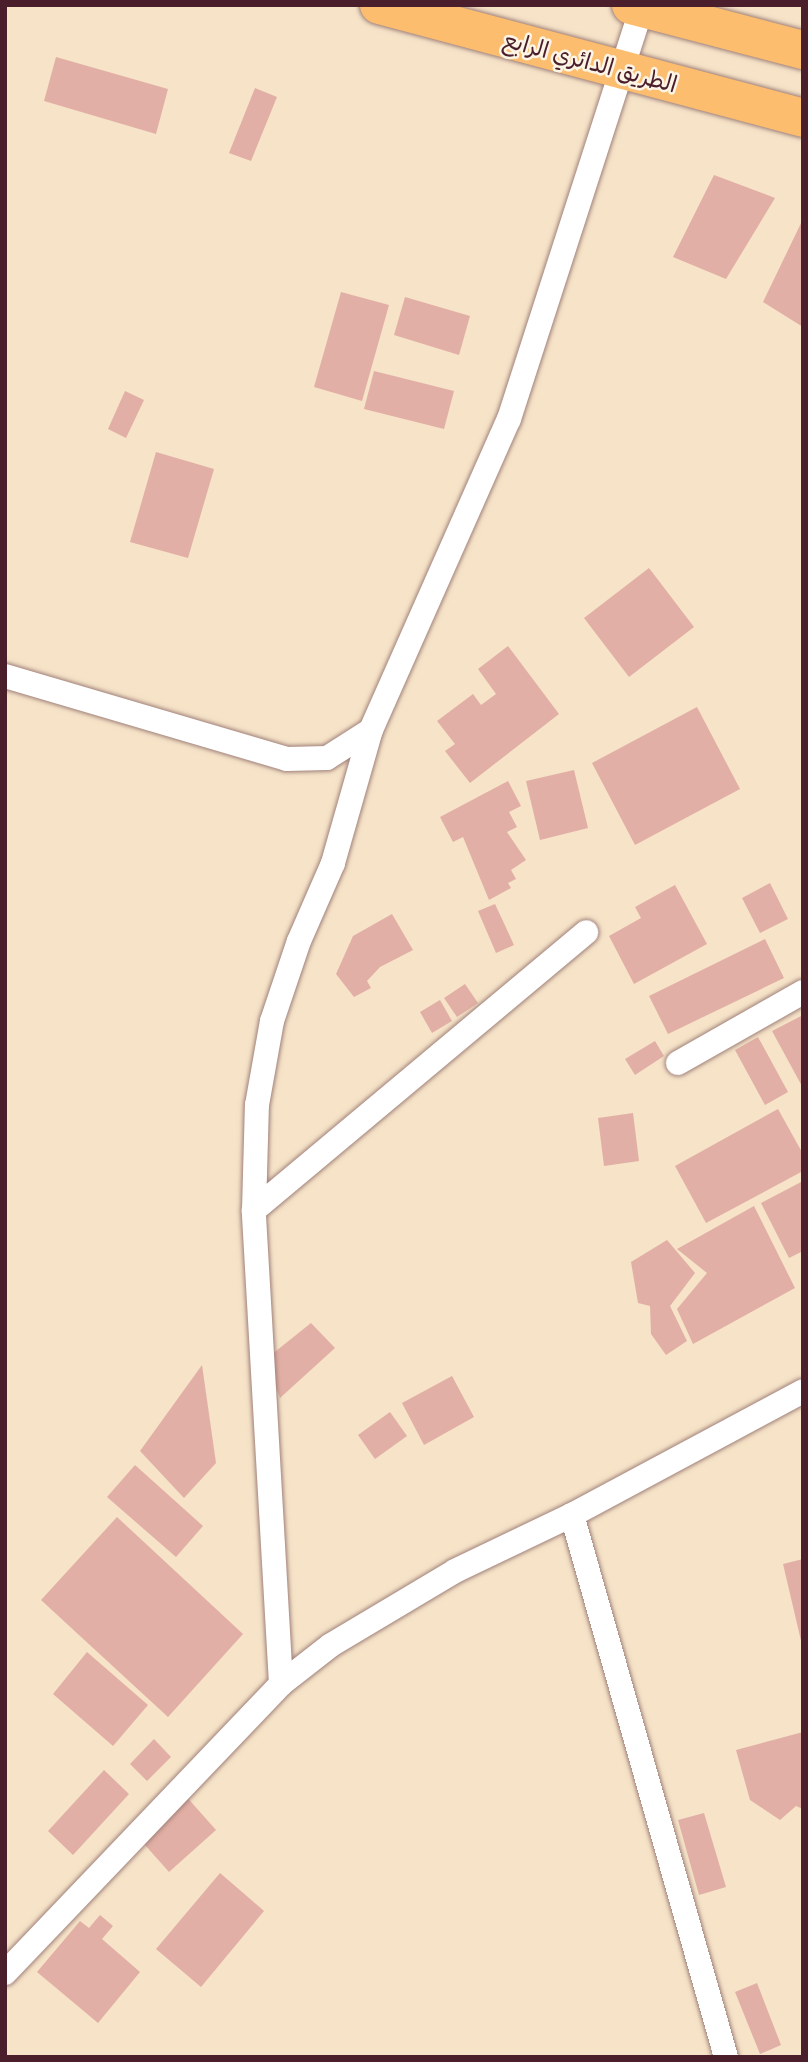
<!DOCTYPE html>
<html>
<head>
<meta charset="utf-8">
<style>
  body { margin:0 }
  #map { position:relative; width:808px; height:2062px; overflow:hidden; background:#f6e3c8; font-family:Itim,"Playpen Sans Arabic",sans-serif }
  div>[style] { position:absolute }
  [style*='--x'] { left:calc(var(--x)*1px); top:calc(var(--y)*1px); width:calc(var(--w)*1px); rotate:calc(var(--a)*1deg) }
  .building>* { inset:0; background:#e2afa6 }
  .roads { filter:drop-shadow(0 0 2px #a0817a) drop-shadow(0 0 2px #a0817a) }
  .minor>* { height:24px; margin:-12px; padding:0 12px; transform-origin:12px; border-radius:12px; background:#fff }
  .primary>* { height:38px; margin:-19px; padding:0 19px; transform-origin:19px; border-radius:19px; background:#fcbd6f }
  span { translate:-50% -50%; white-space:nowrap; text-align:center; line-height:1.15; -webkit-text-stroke:5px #fcf5e5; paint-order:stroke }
  .street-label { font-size:23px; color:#4a1f2b }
  .frame { position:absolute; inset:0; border:7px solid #4a1f2b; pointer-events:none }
</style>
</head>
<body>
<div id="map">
  <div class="building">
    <div style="clip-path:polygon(56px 57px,168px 89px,156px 134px,44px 101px)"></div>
    <div style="clip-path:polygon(255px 88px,277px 97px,251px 161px,229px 153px)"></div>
    <div style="clip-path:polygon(714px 175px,775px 198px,726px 279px,673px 257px)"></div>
    <div style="clip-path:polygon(803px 219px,803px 327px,763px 302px)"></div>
    <div style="clip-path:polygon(341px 292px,389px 305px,362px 401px,314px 387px)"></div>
    <div style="clip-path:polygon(405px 297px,470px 316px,459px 355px,394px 335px)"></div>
    <div style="clip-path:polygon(374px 371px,454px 391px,444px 429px,364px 409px)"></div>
    <div style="clip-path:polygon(125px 391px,144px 400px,126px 438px,108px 429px)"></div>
    <div style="clip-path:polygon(156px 452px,214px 469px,188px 558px,130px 542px)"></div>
    <div style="clip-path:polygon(649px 568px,694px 627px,629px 677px,584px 618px)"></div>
    <div style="clip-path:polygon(508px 646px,559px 714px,470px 783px,445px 751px,455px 744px,437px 721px,473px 694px,481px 705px,496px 694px,478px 669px)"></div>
    <div style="clip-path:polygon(697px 707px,740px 789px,635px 845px,592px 763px)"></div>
    <div style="clip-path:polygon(574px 770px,588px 828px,540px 840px,526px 781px)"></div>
    <div style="clip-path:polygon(508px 781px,521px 806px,509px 812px,517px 827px,507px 832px,526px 860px,511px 870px,516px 879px,508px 883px,511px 888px,489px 900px,463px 837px,453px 842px,440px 817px)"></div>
    <div style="clip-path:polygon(770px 883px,788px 919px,760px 933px,742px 898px)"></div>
    <div style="clip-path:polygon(675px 885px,707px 944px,634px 984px,609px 936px,641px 918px,635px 907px)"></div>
    <div style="clip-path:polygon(495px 904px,514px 945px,496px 953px,478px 911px)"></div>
    <div style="clip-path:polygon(392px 914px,413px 950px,380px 967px,367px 981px,371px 988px,354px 997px,336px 974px,353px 936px)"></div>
    <div style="clip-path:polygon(765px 939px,784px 978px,668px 1034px,649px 996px)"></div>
    <div style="clip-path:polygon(465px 984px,478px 1003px,457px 1017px,444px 998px)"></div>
    <div style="clip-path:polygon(440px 1000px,452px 1021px,432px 1033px,420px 1012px)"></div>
    <div style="clip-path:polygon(803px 1015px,803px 1088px,772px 1031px)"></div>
    <div style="clip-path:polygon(758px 1037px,788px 1092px,765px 1105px,735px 1050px)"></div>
    <div style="clip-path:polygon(655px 1041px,664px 1056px,635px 1075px,625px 1059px)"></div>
    <div style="clip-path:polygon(778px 1109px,803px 1154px,803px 1171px,706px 1223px,675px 1166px)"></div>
    <div style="clip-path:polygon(633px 1113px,639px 1161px,604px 1166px,598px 1118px)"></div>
    <div style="clip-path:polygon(803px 1181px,803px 1251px,789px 1258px,761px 1203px)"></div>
    <div style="clip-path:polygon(754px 1206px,795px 1288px,693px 1344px,677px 1309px,707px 1273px,677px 1249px)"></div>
    <div style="clip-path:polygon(667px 1240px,695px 1273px,670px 1306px,687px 1341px,666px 1355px,651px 1334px,650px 1306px,638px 1303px,631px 1262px)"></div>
    <div style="clip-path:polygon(311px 1323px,335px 1348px,280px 1398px,266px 1359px)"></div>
    <div style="clip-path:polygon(202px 1365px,216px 1463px,184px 1498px,140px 1451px)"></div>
    <div style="clip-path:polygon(452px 1376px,474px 1417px,424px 1445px,402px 1403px)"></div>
    <div style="clip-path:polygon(390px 1412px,407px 1436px,375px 1459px,358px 1435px)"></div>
    <div style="clip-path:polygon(135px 1465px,203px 1526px,176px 1557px,107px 1497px)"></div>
    <div style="clip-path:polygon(117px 1517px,243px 1634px,168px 1717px,41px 1600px)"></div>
    <div style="clip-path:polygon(803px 1559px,803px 1645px,802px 1645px,783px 1564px)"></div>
    <div style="clip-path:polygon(87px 1652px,148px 1705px,113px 1746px,53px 1694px)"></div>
    <div style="clip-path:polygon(803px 1732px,803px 1809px,796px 1806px,780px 1820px,750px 1800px,736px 1750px)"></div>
    <div style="clip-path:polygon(154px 1739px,171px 1757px,147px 1781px,130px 1764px)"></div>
    <div style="clip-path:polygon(104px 1770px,129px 1794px,73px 1855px,48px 1831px)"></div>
    <div style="clip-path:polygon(184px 1794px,216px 1830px,169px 1872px,137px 1836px)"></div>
    <div style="clip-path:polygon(704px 1813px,726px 1887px,699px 1895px,678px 1820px)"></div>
    <div style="clip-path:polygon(220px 1873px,264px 1911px,201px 1987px,156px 1949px)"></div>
    <div style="clip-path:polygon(100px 1915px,113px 1926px,102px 1939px,140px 1972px,98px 2023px,37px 1972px,80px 1921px,89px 1928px)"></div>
    <div style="clip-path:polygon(757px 1983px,781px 2045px,760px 2054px,735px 1992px)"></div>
  </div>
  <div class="roads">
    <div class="minor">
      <div style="--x:5;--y:676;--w:294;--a:16.4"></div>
      <div style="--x:287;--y:759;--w:40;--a:-1.4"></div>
      <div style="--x:327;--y:758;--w:52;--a:-32.5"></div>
      <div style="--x:371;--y:730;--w:340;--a:-66.1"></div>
      <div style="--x:509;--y:419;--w:432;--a:-72.1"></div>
      <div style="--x:678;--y:1063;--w:144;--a:-29.6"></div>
      <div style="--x:254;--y:1210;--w:433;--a:-39.9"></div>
      <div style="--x:572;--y:1515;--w:563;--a:74.14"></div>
      <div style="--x:281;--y:1684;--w:475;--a:-93.3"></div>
      <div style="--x:254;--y:1210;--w:105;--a:-88.4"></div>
      <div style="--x:257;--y:1105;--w:85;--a:-79.9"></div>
      <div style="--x:272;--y:1021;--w:84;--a:-71.4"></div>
      <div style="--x:299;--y:941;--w:85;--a:-66.4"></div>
      <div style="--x:333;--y:863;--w:138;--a:-74.1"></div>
      <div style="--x:5;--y:1973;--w:400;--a:-46.3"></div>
      <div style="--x:281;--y:1684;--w:63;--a:-38"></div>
      <div style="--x:331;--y:1645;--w:144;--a:-30.8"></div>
      <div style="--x:455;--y:1571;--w:130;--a:-25.6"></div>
      <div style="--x:572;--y:1515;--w:262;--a:-28.2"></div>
    </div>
    <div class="primary">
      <div style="--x:379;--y:5;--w:439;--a:14.9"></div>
      <div style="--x:631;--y:5;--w:178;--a:14.7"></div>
    </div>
  </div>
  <div class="street-label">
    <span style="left:590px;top:62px;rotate:15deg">الطريق الدائري الرابع</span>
  </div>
  <div class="frame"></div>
</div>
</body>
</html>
